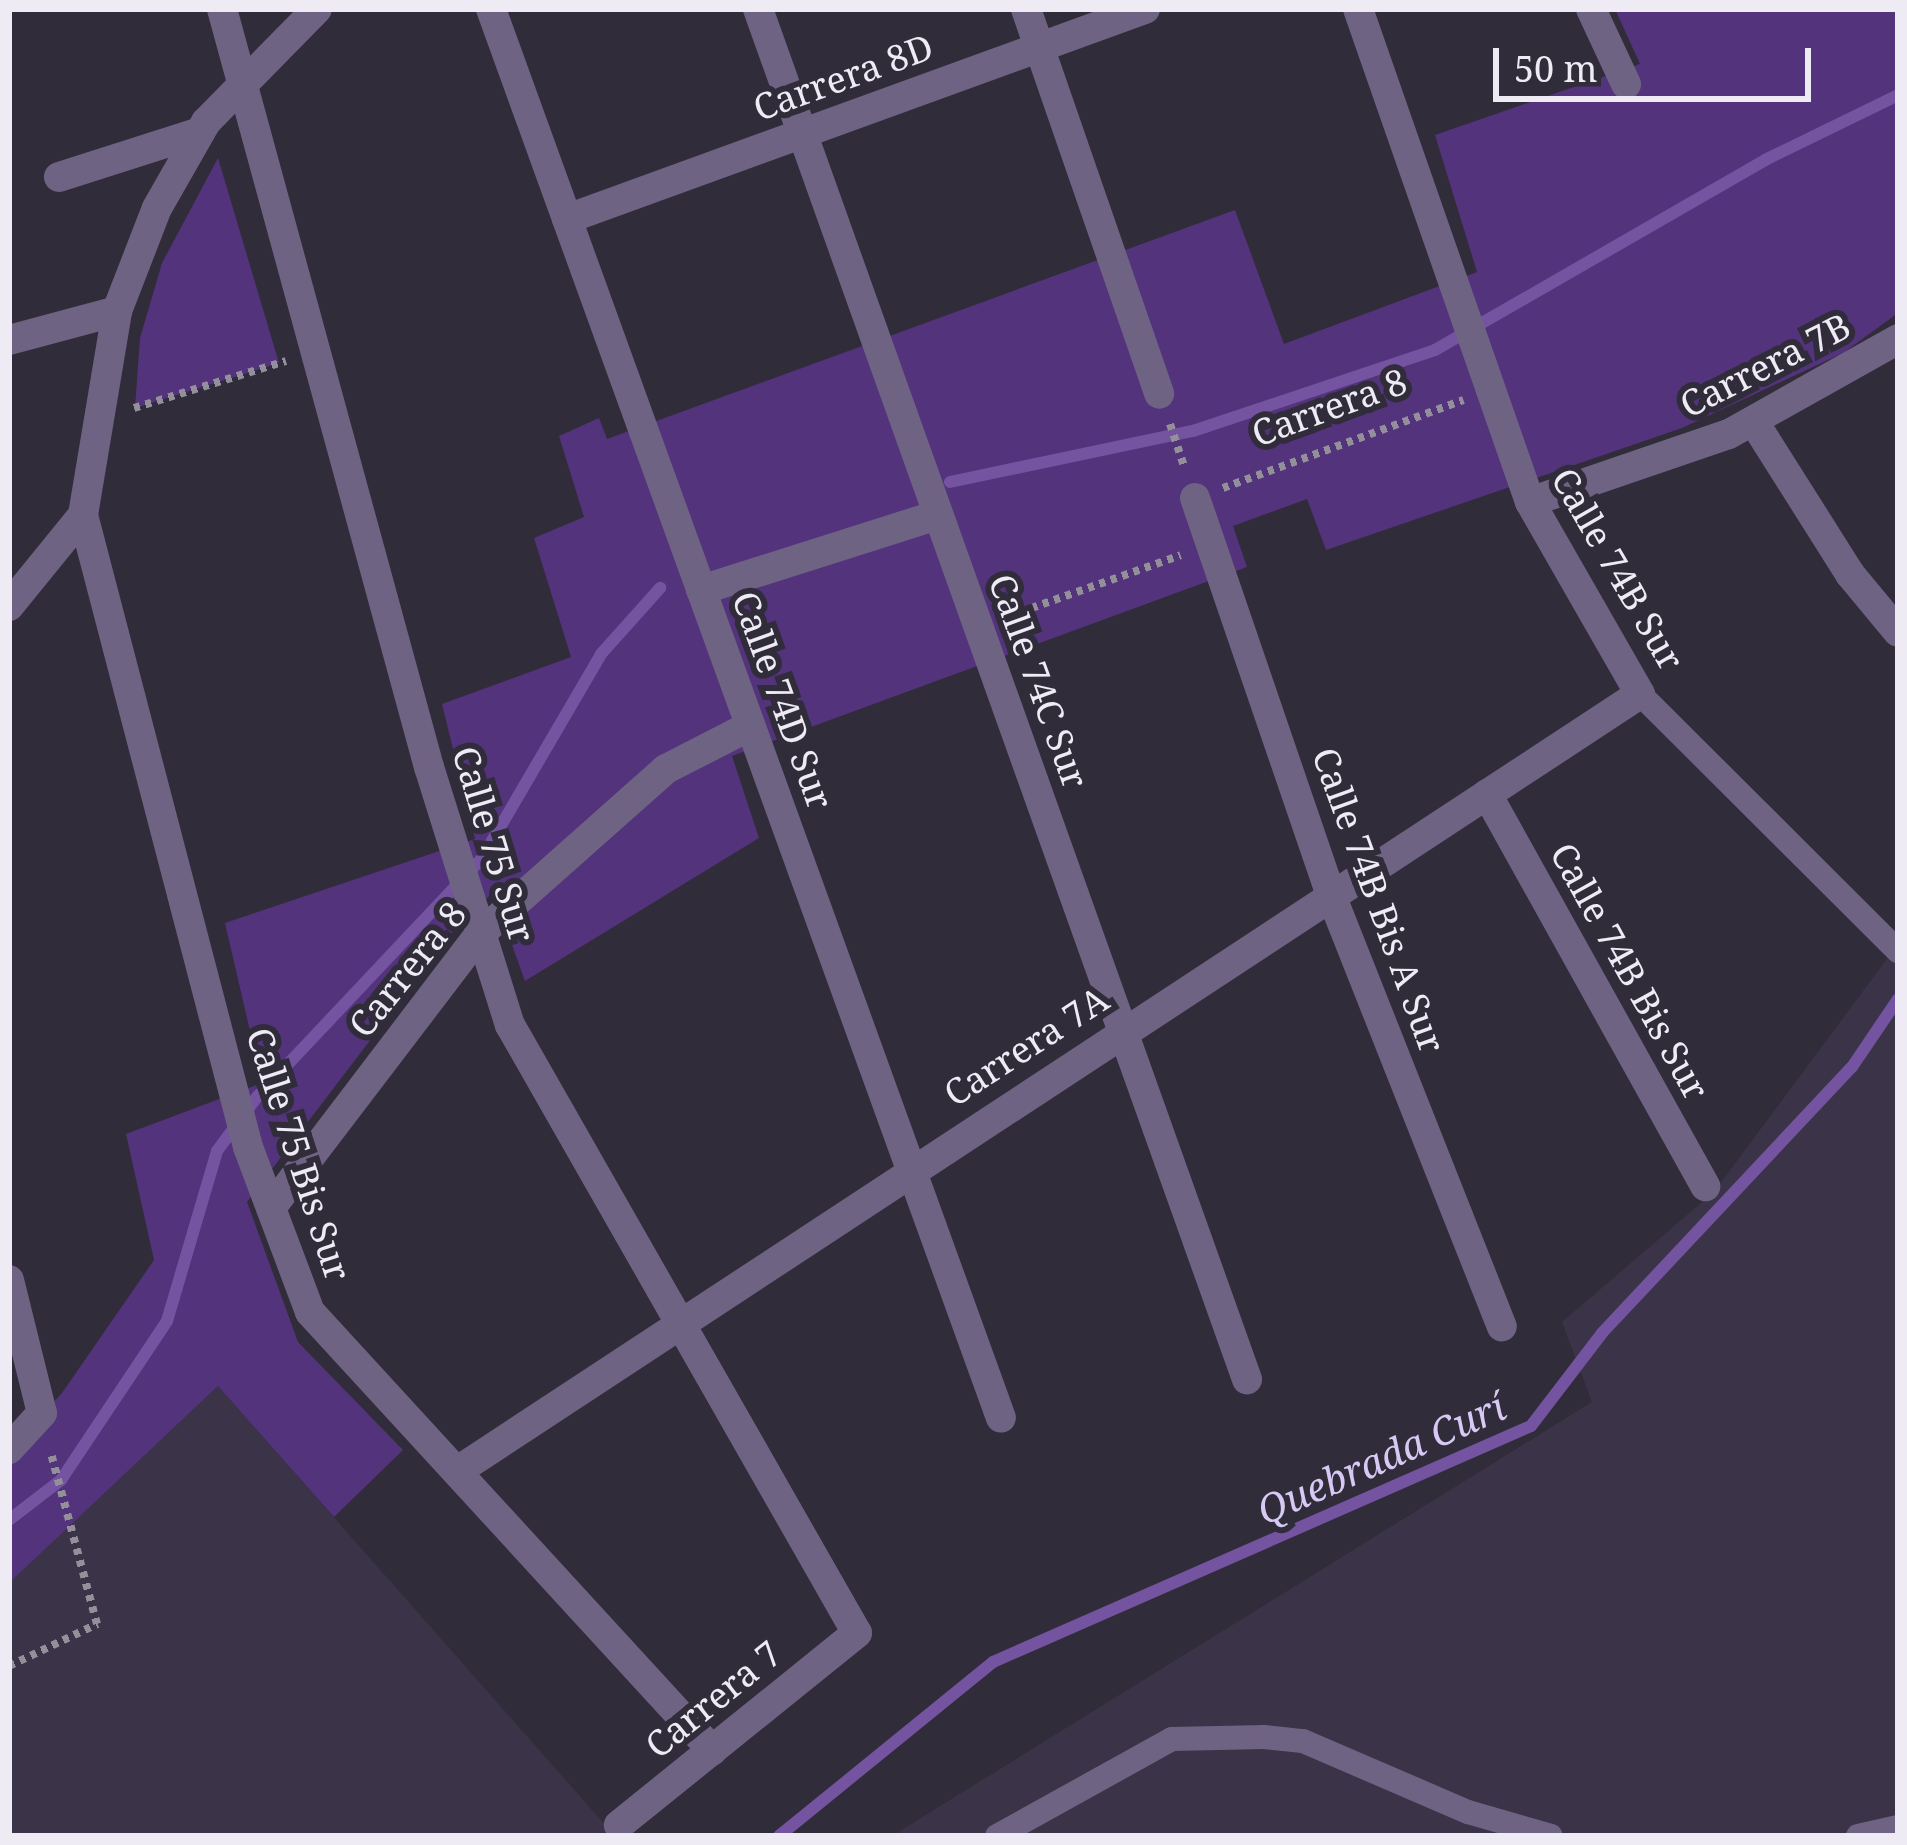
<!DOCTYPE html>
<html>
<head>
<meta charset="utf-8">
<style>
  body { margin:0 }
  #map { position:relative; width:1907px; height:1845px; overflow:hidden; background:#312c3a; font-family:"Noto Serif",serif }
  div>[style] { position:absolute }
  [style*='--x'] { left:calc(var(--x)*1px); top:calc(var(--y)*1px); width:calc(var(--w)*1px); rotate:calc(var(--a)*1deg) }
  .built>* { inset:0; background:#3b3448 }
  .green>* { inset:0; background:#53337b }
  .stream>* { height:12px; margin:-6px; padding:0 6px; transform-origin:6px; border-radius:6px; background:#7454a0 }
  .path>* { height:8px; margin-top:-4px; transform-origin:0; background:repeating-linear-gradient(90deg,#938f9b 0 6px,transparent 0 12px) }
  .service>* { height:24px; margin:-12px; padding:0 12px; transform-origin:12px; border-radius:12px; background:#6f6384 }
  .minor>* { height:30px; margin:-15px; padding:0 15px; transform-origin:15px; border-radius:15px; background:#6f6384 }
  span { translate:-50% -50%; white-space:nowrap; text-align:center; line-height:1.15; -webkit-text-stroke:12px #312c3a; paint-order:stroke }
  .street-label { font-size:36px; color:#eeebf5 }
  .water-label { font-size:39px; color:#d8c9f4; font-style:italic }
  .frame { position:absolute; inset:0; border:12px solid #eeebf5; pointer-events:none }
  .scale { position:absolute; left:1493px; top:48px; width:318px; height:54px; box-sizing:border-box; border:6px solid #eeebf5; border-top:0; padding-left:15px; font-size:36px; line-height:42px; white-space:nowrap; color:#eeebf5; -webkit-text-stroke:9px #312c3a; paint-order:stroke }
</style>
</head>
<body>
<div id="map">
  <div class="built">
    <div style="clip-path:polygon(1898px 944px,1898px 1836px,892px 1836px,1592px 1402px,1562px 1322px,1714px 1192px)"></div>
    <div style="clip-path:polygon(218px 1386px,615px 1836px,9px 1836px,9px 1582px)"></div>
  </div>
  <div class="green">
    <div style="clip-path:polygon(1615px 9px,1898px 9px,1898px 313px,1843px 353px,1682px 428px,1326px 550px,1307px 499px,1233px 526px,1247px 567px,732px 756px,759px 838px,525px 981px,493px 892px,451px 934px,247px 1202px,298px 1342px,403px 1450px,334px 1517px,218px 1386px,9px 1583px,9px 1450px,62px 1393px,154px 1260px,126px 1134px,262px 1083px,225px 923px,475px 839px,442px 704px,571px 657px,534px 538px,584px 517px,559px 436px,599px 418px,607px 439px,1235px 210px,1284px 344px,1477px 272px,1435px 135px,1640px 64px)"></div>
    <div style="clip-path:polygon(218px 158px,279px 363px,135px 408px,140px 338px,162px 263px)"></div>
  </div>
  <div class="stream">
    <div style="--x:950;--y:482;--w:248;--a:-11.9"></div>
    <div style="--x:1193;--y:431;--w:255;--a:-18.5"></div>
    <div style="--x:1435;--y:350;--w:381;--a:-29.9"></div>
    <div style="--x:1765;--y:160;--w:148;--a:-26"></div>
    <div style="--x:9;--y:1520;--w:66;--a:-37.6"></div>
    <div style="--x:61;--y:1480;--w:191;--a:-56.3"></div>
    <div style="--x:167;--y:1321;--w:177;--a:-73.6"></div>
    <div style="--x:217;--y:1151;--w:67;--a:-53.5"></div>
    <div style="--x:257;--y:1097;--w:328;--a:-46.7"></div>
    <div style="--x:482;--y:858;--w:236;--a:-59.7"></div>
    <div style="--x:601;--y:654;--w:89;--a:-48.2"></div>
    <div style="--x:779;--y:1836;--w:276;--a:-39.1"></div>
    <div style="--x:993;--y:1662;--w:587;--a:-23.69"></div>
    <div style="--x:1531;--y:1426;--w:117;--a:-52.6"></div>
    <div style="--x:1602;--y:1333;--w:365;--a:-46.8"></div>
    <div style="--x:1852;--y:1067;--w:82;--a:-55.9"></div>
  </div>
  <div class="path">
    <div style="--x:134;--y:408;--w:159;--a:-17.2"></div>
    <div style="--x:1170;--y:424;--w:44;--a:71.6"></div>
    <div style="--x:1223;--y:488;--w:256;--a:-20.1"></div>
    <div style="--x:1009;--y:616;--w:182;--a:-19.5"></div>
    <div style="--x:9;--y:1666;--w:98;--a:-25.5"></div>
    <div style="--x:97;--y:1624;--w:177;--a:-105.1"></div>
  </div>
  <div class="service">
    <div style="--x:1640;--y:694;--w:364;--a:44.9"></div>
    <div style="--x:997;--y:1836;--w:200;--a:-29"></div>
    <div style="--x:1172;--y:1739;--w:92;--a:-1.2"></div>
    <div style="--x:1264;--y:1737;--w:39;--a:6"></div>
    <div style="--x:1303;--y:1741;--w:180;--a:23.3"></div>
    <div style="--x:1468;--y:1812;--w:86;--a:16.1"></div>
    <div style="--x:1858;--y:1836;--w:41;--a:-12.7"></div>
  </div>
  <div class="minor">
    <div style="--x:222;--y:9;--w:786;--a:74.73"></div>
    <div style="--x:429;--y:767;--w:270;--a:72.6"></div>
    <div style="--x:510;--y:1025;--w:700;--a:60.29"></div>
    <div style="--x:857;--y:1633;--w:306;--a:141.1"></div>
    <div style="--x:491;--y:9;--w:1498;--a:70.1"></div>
    <div style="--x:758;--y:9;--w:1455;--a:70.36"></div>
    <div style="--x:1026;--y:9;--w:407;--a:70.9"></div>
    <div style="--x:1591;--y:9;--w:83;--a:65"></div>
    <div style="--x:59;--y:177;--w:148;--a:-17.7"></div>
    <div style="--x:567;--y:219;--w:615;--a:-19.97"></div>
    <div style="--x:9;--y:340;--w:112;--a:-15"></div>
    <div style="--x:1754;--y:422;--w:180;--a:57.7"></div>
    <div style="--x:1850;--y:574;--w:75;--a:50.4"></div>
    <div style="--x:1195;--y:498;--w:420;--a:71.1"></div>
    <div style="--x:1331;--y:895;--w:464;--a:68.4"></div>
    <div style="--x:1530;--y:502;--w:210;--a:-18.9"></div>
    <div style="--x:1729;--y:434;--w:194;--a:-29.3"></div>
    <div style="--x:83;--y:515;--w:653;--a:75.37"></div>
    <div style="--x:248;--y:1147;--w:176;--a:69.4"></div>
    <div style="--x:310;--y:1312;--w:595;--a:47.45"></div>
    <div style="--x:701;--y:590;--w:249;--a:-17.6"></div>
    <div style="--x:9;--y:606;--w:117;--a:-50.9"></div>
    <div style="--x:83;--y:515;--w:207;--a:-80.5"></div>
    <div style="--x:117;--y:311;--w:110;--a:-68.8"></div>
    <div style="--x:157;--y:208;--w:99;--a:-60.3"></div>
    <div style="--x:206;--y:122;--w:158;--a:-45.5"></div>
    <div style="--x:1487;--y:794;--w:449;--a:60.9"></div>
    <div style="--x:271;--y:1208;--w:343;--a:-52.7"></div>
    <div style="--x:479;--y:935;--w:250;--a:-41.6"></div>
    <div style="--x:666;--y:769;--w:94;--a:-27.1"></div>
    <div style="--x:9;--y:1280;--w:137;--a:76.1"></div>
    <div style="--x:42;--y:1413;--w:49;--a:132.5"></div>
    <div style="--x:459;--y:1470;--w:1413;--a:-33.31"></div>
    <div style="--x:1640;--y:694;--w:221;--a:-119.8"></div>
    <div style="--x:1530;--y:502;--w:522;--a:-109.23"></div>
  </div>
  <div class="street-label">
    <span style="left:843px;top:77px;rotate:-20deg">Carrera 8D</span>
    <span style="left:1765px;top:365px;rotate:-27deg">Carrera 7B</span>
    <span style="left:1329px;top:407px;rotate:-20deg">Carrera 8</span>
    <span style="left:1618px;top:569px;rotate:60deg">Calle 74B Sur</span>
    <span style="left:1039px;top:681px;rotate:70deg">Calle 74C Sur</span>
    <span style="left:783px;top:700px;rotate:70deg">Calle 74D Sur</span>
    <span style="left:494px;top:844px;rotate:73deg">Calle 75 Sur</span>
    <span style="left:1379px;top:900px;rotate:70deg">Calle 74B Bis A Sur</span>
    <span style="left:407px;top:969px;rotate:-51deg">Carrera 8</span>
    <span style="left:1630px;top:971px;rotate:61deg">Calle 74B Bis Sur</span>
    <span style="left:1026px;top:1046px;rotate:-33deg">Carrera 7A</span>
    <span style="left:299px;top:1154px;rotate:72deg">Calle 75 Bis Sur</span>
    <span style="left:713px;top:1699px;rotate:-39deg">Carrera 7</span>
  </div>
  <div class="water-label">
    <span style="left:1381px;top:1458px;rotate:-24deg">Quebrada Curí</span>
  </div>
  <div class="frame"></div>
  <div class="scale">50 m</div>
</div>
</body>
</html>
